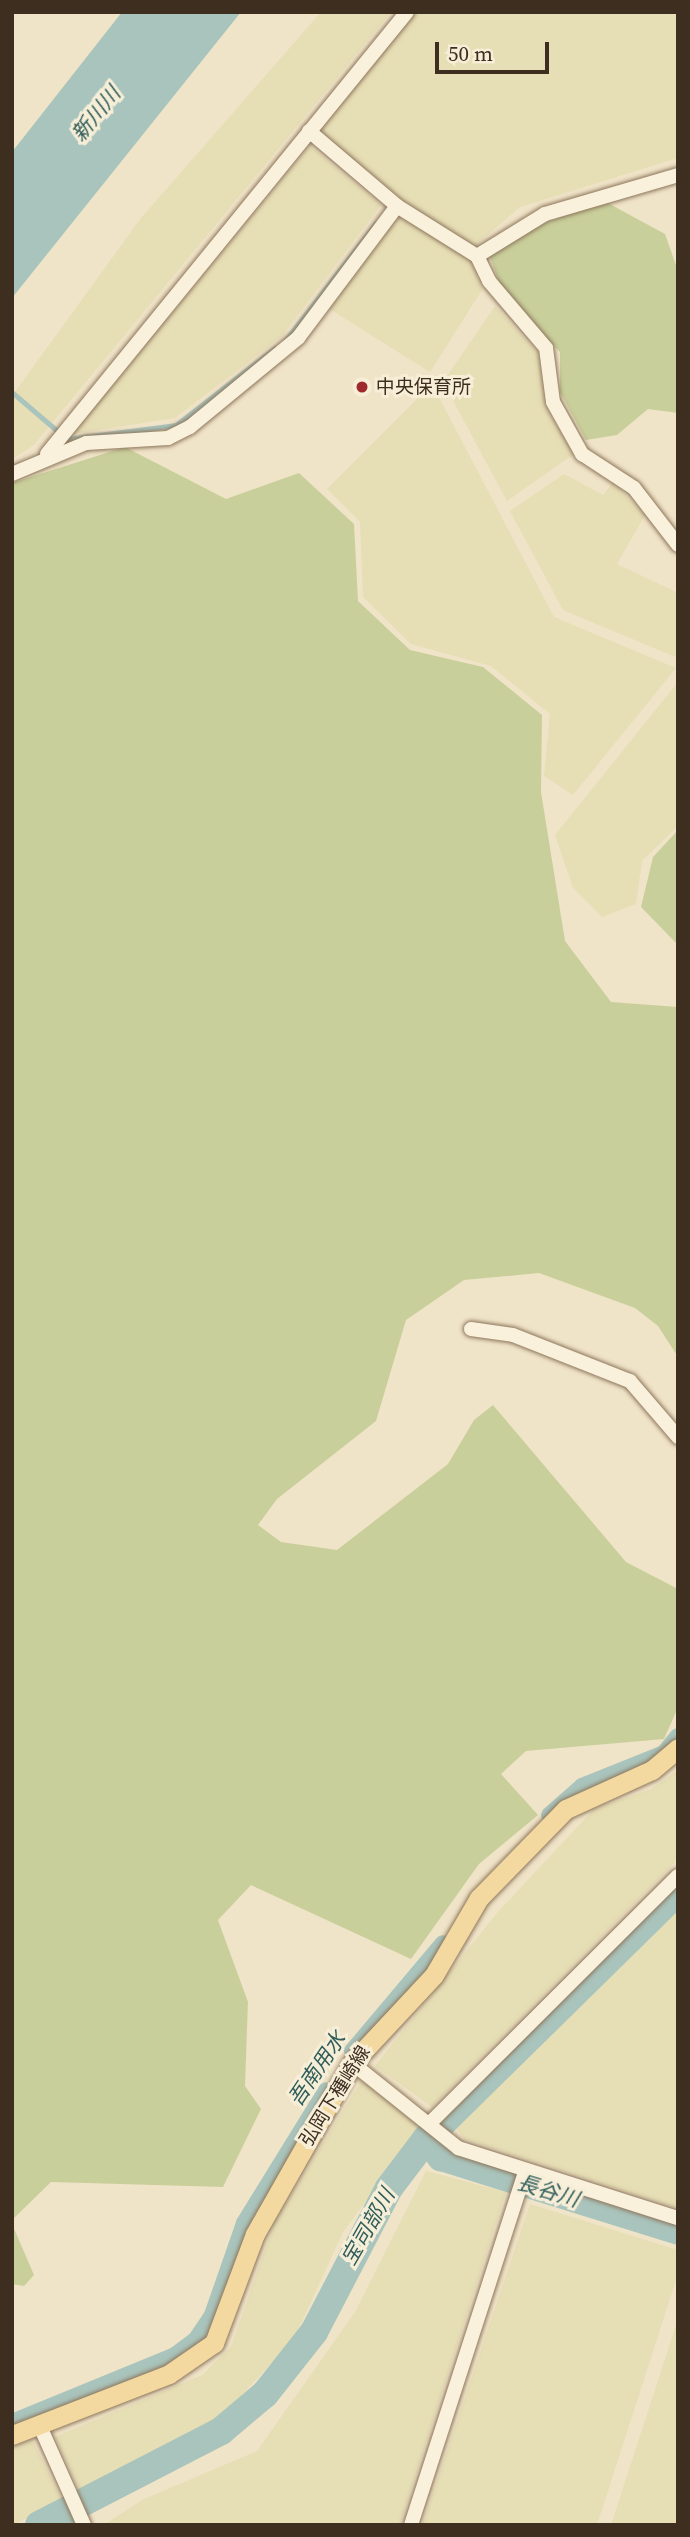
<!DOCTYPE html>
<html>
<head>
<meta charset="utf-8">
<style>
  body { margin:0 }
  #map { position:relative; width:690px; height:2537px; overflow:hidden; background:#f0e4c8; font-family:"Source Serif 4","Noto Sans JP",serif }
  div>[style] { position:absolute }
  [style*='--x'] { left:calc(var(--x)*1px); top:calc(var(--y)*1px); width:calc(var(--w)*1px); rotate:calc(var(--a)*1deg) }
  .farmland>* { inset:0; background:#e6deb5 }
  .green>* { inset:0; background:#c9cf9b }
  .water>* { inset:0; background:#a9c4bc }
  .stream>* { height:4.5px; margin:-2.25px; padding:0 2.25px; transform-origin:2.25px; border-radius:2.25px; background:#a9c4bc }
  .canal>* { height:16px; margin:-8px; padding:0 8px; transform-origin:8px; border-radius:8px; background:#a9c4bc }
  .river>* { height:28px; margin:-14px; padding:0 14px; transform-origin:14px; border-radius:14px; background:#a9c4bc }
  .roads { filter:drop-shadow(0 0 2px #8d765c) drop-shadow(0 0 2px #8d765c) }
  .minor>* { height:14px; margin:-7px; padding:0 7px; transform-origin:7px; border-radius:7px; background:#faf1dc }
  .major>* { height:19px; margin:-9.5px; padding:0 9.5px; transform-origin:9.5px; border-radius:9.5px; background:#f3d9a0 }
  .dots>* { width:19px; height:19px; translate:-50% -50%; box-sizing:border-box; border:4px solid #f7eed8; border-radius:50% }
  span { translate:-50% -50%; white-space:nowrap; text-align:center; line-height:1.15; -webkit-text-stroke:6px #f7eed8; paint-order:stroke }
  .poi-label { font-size:19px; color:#3d2e20 }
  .left { translate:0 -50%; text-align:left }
  .street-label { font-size:19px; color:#3d2e20 }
  .water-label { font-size:21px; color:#2f5d5a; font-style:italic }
  .frame { position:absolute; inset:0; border:14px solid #3d2e20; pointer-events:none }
  .scale { position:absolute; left:435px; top:42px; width:114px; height:32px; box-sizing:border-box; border:4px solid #3d2e20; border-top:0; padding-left:9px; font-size:21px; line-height:24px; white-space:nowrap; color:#3d2e20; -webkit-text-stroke:5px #f7eed8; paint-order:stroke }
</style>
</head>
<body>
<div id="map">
  <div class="farmland">
    <div style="clip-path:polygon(321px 12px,391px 12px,34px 445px,12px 459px,12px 396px,141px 218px)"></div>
    <div style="clip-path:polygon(414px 12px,678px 12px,678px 158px,520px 207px,475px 246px,394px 196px,319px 131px)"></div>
    <div style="clip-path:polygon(310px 146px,381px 205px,282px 336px,175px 418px,72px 434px)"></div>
    <div style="clip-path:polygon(398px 216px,471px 259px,482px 290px,430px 372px,328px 308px)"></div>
    <div style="clip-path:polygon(495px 306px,538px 353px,548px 412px,574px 454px,507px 501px,443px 382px)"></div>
    <div style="clip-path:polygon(432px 384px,554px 617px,676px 668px,573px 795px,544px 776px,550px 714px,491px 666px,411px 644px,363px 597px,360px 522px,327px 489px)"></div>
    <div style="clip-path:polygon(564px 474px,603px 495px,613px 482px,645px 515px,617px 564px,678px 593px,678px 658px,563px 610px,510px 511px)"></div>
    <div style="clip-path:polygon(678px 682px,678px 826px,642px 861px,636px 904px,602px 917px,573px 888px,555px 835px)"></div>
    <div style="clip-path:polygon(678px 1770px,678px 1859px,432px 2107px,375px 2066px,496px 1914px,594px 1809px,651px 1789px)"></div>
    <div style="clip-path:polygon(678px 1907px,678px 2208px,464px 2139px,455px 2126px)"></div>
    <div style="clip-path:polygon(362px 2080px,423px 2126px,343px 2232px,295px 2337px,221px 2418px,80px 2492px,55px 2437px,202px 2375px,231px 2347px,274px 2223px)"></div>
    <div style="clip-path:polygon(426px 2171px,506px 2192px,400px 2525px,105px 2524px,144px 2499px,257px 2451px,355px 2312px)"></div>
    <div style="clip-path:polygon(530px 2204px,678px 2250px,678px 2274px,597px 2525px,422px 2525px)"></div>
    <div style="clip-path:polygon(678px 2319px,678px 2525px,611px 2525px)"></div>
    <div style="clip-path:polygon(32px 2439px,63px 2502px,12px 2525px,12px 2447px)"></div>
  </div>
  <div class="green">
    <div style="clip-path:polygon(606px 202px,665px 234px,678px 271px,678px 413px,648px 409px,617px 435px,586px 440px,560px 392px,560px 352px,504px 296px,488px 251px,511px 234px)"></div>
    <div style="clip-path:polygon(125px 447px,226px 499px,299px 473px,354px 524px,358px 601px,410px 650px,483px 667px,542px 715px,541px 792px,565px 941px,611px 1002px,678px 1007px,678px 1357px,658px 1326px,635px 1308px,539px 1273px,464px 1280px,406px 1320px,376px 1421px,277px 1499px,258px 1525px,281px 1542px,337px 1550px,448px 1464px,474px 1420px,493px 1405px,626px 1562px,678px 1589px,676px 1712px,664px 1739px,526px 1751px,501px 1774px,538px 1815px,479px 1864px,411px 1959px,251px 1885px,218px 1920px,248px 2002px,245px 2086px,261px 2109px,223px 2187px,51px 2182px,12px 2220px,12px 483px)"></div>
    <div style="clip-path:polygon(678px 830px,678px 945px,641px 907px,653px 857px)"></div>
    <div style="clip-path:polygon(12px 2224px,34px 2275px,24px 2286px,12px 2284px)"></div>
  </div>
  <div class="water">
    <div style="clip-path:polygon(122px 12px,241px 12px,12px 298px,12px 152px)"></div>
  </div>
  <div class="stream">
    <div style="--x:285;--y:341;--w:149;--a:-52.4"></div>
    <div style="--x:12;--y:392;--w:72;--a:40.5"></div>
    <div style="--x:67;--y:439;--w:110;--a:-7.3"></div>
    <div style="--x:176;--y:425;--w:125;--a:-37.9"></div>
  </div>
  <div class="canal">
    <div style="--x:549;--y:1815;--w:44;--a:-41.3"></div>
    <div style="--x:582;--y:1786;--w:88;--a:-21.9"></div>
    <div style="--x:664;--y:1753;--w:22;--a:-51"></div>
    <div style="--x:352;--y:2051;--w:141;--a:-49.9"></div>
    <div style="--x:12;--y:2422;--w:176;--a:-22.3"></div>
    <div style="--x:175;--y:2355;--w:26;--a:-37"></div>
    <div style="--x:196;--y:2339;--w:29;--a:-56"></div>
    <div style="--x:212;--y:2315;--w:97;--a:-70.8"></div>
    <div style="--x:244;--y:2223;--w:156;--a:-58.3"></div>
  </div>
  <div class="river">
    <div style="--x:427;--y:2138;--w:24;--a:54"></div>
    <div style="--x:441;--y:2157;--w:248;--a:17.3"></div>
    <div style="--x:39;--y:2525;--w:205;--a:-27.3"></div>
    <div style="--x:221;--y:2431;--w:57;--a:-40.1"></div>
    <div style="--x:265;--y:2394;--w:79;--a:-51.7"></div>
    <div style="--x:314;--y:2332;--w:162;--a:-62.5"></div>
    <div style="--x:389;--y:2188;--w:63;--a:-52.8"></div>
    <div style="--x:427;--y:2138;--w:352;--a:-44.5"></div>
  </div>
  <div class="roads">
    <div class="minor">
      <div style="--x:309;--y:131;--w:116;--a:40.4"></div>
      <div style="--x:477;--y:256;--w:28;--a:64"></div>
      <div style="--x:489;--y:281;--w:88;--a:49.6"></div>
      <div style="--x:546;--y:348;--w:54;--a:82.6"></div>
      <div style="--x:553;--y:402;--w:60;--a:60.9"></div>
      <div style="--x:582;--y:454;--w:62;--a:33.2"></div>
      <div style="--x:634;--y:488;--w:72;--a:52.3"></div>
      <div style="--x:47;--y:454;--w:570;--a:-50.84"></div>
      <div style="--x:12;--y:474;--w:80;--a:-22.7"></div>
      <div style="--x:86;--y:443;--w:82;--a:-3.5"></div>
      <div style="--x:168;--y:438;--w:25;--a:-27"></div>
      <div style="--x:190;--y:427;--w:140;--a:-39.5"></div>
      <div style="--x:298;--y:338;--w:165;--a:-53.1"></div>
      <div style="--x:397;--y:206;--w:94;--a:32"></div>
      <div style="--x:477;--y:256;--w:80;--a:-31.7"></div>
      <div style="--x:545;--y:214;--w:139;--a:-16.3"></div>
      <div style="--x:471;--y:1329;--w:42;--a:8.1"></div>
      <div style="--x:513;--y:1335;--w:126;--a:21.5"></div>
      <div style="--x:630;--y:1381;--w:74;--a:49.4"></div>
      <div style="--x:352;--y:2063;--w:136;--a:38.7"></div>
      <div style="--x:458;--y:2148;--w:231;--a:17.7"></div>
      <div style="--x:432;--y:2121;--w:347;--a:-44.9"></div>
      <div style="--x:39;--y:2424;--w:111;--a:66"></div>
      <div style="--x:411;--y:2525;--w:371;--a:-72.1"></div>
    </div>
    <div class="major">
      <div style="--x:12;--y:2435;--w:168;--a:-21.2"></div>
      <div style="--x:169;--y:2374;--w:55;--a:-34.6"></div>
      <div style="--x:214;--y:2343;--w:116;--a:-69.4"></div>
      <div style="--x:255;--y:2234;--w:197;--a:-60.4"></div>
      <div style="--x:352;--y:2063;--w:120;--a:-47"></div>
      <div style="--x:434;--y:1975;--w:89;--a:-59.7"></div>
      <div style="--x:479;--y:1898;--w:124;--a:-45.7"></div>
      <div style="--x:566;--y:1809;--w:94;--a:-24.4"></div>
      <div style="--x:652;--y:1770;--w:34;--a:-40"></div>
    </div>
  </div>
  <div class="dots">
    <div style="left:362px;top:387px;background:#9e2a2b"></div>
  </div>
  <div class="poi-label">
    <span class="left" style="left:376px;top:387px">中央保育所</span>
  </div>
  <div class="street-label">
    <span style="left:335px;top:2096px;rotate:-58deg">弘岡下種崎線</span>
  </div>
  <div class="water-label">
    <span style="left:96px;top:114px;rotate:-51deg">新川川</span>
    <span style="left:317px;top:2069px;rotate:-56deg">吾南用水</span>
    <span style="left:548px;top:2191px;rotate:17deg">長谷川</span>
    <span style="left:368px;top:2227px;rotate:-60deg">宝司部川</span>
  </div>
  <div class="frame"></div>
  <div class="scale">50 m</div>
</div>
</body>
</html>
